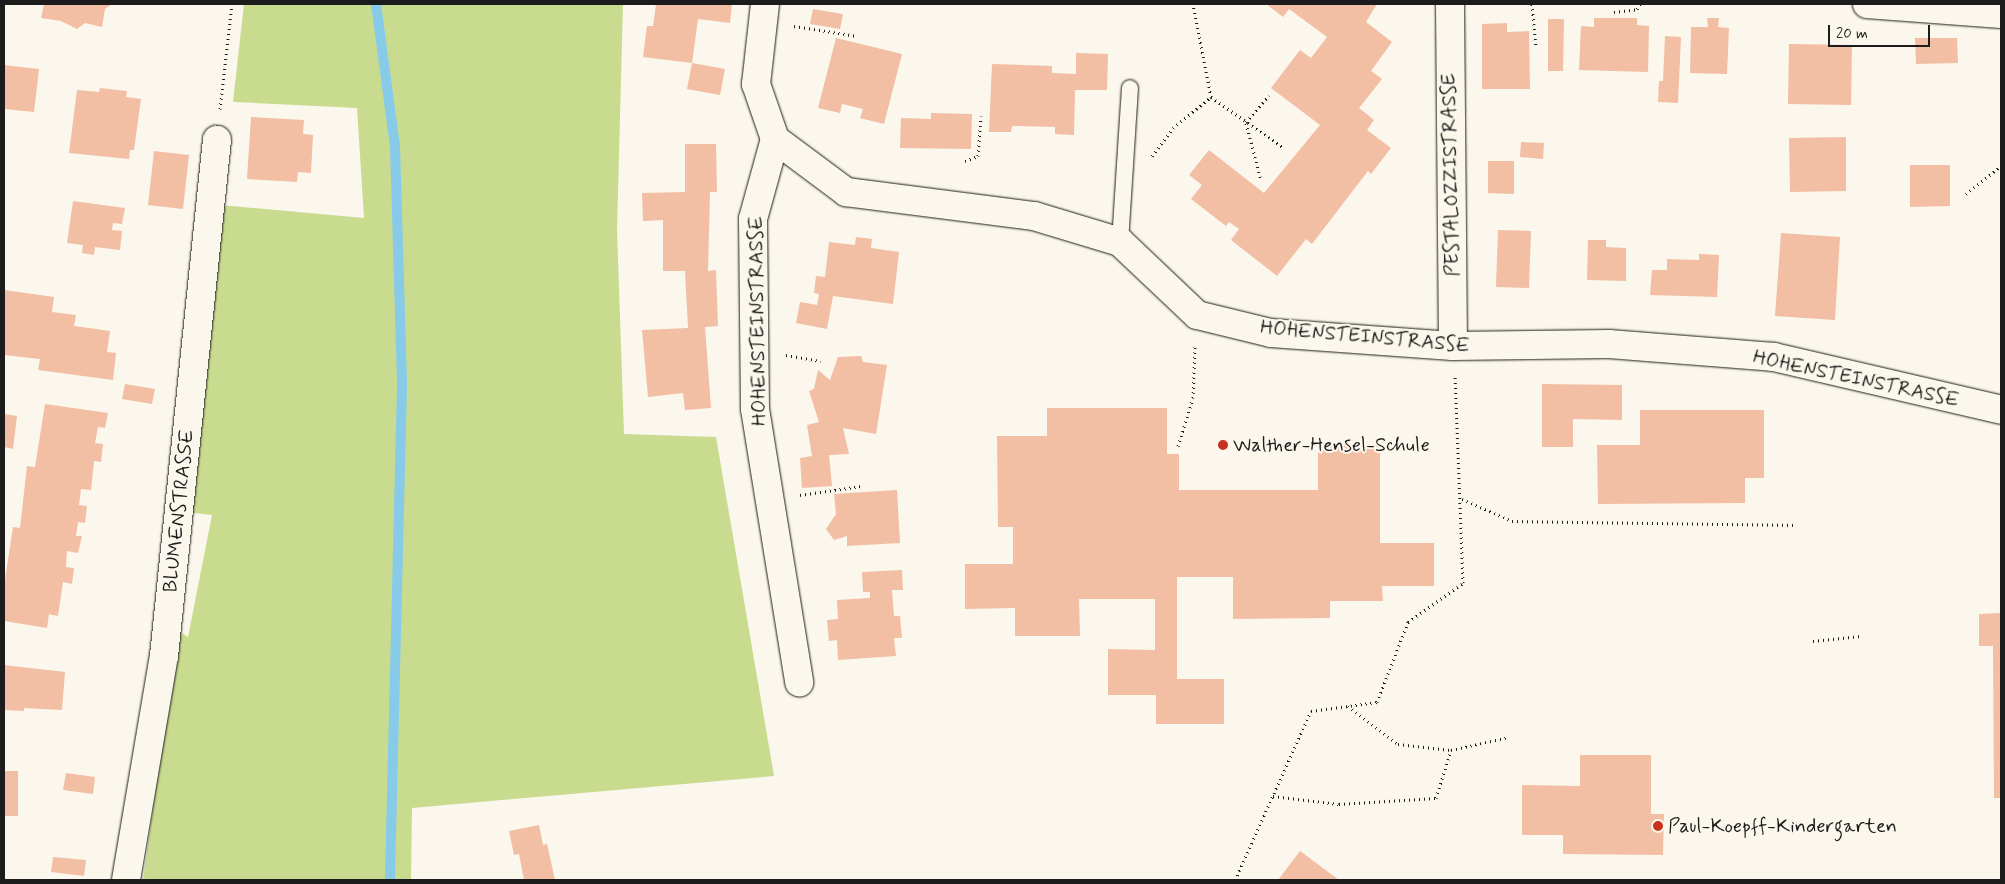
<!DOCTYPE html>
<html>
<head>
<meta charset="utf-8">
<style>
  body { margin:0 }
  #map { position:relative; width:2005px; height:884px; overflow:hidden; background:#fbf7ec; font-family:Mynerve,sans-serif }
  div>[style] { position:absolute }
  [style*='--x'] { left:calc(var(--x)*1px); top:calc(var(--y)*1px); width:calc(var(--w)*1px); rotate:calc(var(--a)*1deg) }
  .green>* { inset:0; background:#c9db8f }
  .stream>* { height:10px; margin:-5px; padding:0 5px; transform-origin:5px; border-radius:5px; background:#88cbe9 }
  .building>* { inset:0; background:#f2bea4 }
  .path>* { height:3px; margin-top:-1.5px; transform-origin:0; background:repeating-linear-gradient(90deg,#1c1c1c 0 1px,transparent 0 5px) }
  .roads { filter:drop-shadow(0 0 1px #1c1c1c) drop-shadow(0 0 1px #1c1c1c) }
  .service>* { height:16px; margin:-8px; padding:0 8px; transform-origin:8px; border-radius:8px; background:#fbf7ec }
  .minor>* { height:28px; margin:-14px; padding:0 14px; transform-origin:14px; border-radius:14px; background:#fbf7ec }
  .dots>* { width:14px; height:14px; translate:-50% -50%; box-sizing:border-box; border:2px solid #fbf7ec; border-radius:50% }
  span { translate:-50% -50%; white-space:nowrap; text-align:center; line-height:1.15; -webkit-text-stroke:4px #fbf7ec; paint-order:stroke }
  .street-label { font-size:20px; color:#1c1c1c }
  .poi-label { font-size:20px; color:#1c1c1c }
  .left { translate:0 -50%; text-align:left }
  .frame { position:absolute; inset:0; border:5px solid #1c1c1c; pointer-events:none }
  .scale { position:absolute; left:1828px; top:25px; width:102px; height:22px; box-sizing:border-box; border:2px solid #1c1c1c; border-top:0; padding-left:6px; font-size:15px; line-height:18px; white-space:nowrap; color:#1c1c1c; -webkit-text-stroke:4px #fbf7ec; paint-order:stroke }
</style>
</head>
<body>
<div id="map">
  <div class="green">
    <div style="clip-path:polygon(244px 4px,623px 4px,617px 230px,624px 434px,716px 437px,774px 776px,412px 808px,411px 880px,143px 880px,177px 630px,188px 637px,212px 515px,186px 512px,220px 205px,364px 218px,357px 108px,233px 102px)"></div>
  </div>
  <div class="stream">
    <div style="--x:376;--y:4;--w:143;--a:82.4"></div>
    <div style="--x:395;--y:146;--w:240;--a:88.3"></div>
    <div style="--x:402;--y:386;--w:494;--a:91.4"></div>
  </div>
  <div class="building">
    <div style="clip-path:polygon(44px 4px,112px 4px,105px 9px,102px 27px,85px 23px,77px 29px,61px 21px,41px 18px)"></div>
    <div style="clip-path:polygon(656px 4px,732px 4px,730px 23px,698px 19px,692px 63px,643px 57px,647px 26px,653px 26px)"></div>
    <div style="clip-path:polygon(1266px 4px,1377px 4px,1366px 22px,1392px 42px,1371px 71px,1382px 79px,1359px 108px,1374px 120px,1367px 130px,1391px 148px,1371px 174px,1368px 171px,1312px 244px,1306px 239px,1277px 276px,1231px 240px,1239px 229px,1229px 222px,1226px 226px,1191px 199px,1202px 185px,1189px 175px,1209px 150px,1264px 193px,1320px 125px,1271px 88px,1300px 50px,1311px 58px,1327px 37px,1289px 9px,1283px 17px)"></div>
    <div style="clip-path:polygon(813px 9px,843px 14px,840px 29px,810px 24px)"></div>
    <div style="clip-path:polygon(1594px 18px,1637px 18px,1637px 25px,1649px 26px,1648px 72px,1579px 70px,1581px 26px,1594px 27px)"></div>
    <div style="clip-path:polygon(1707px 18px,1719px 18px,1718px 27px,1729px 28px,1727px 74px,1690px 73px,1691px 27px,1708px 27px)"></div>
    <div style="clip-path:polygon(1548px 19px,1564px 19px,1563px 71px,1548px 71px)"></div>
    <div style="clip-path:polygon(1507px 23px,1507px 32px,1529px 31px,1530px 89px,1482px 89px,1482px 24px)"></div>
    <div style="clip-path:polygon(1665px 36px,1681px 37px,1678px 103px,1658px 102px,1659px 81px,1663px 81px)"></div>
    <div style="clip-path:polygon(836px 38px,902px 54px,884px 124px,860px 118px,863px 109px,842px 104px,840px 113px,818px 108px)"></div>
    <div style="clip-path:polygon(1915px 38px,1957px 38px,1958px 63px,1916px 64px)"></div>
    <div style="clip-path:polygon(1789px 44px,1852px 45px,1851px 105px,1788px 104px)"></div>
    <div style="clip-path:polygon(1076px 53px,1108px 54px,1107px 90px,1075px 90px,1074px 135px,1055px 134px,1055px 127px,1012px 126px,1011px 132px,989px 132px,992px 64px,1052px 66px,1052px 73px,1076px 74px)"></div>
    <div style="clip-path:polygon(692px 63px,725px 69px,720px 95px,687px 89px)"></div>
    <div style="clip-path:polygon(4px 65px,39px 69px,34px 112px,4px 109px)"></div>
    <div style="clip-path:polygon(100px 88px,127px 91px,126px 97px,141px 99px,134px 150px,130px 150px,129px 159px,69px 153px,77px 90px,99px 92px)"></div>
    <div style="clip-path:polygon(931px 113px,972px 114px,971px 149px,900px 148px,901px 118px,931px 119px)"></div>
    <div style="clip-path:polygon(251px 117px,304px 120px,303px 134px,313px 135px,311px 173px,298px 172px,297px 182px,247px 179px)"></div>
    <div style="clip-path:polygon(1846px 137px,1846px 191px,1790px 192px,1789px 138px)"></div>
    <div style="clip-path:polygon(1521px 142px,1544px 143px,1543px 159px,1520px 157px)"></div>
    <div style="clip-path:polygon(685px 144px,716px 144px,717px 192px,710px 192px,708px 271px,716px 270px,718px 326px,705px 327px,711px 408px,685px 410px,683px 393px,648px 397px,642px 330px,688px 328px,685px 271px,663px 271px,663px 220px,643px 221px,642px 193px,685px 192px)"></div>
    <div style="clip-path:polygon(154px 151px,189px 155px,183px 209px,148px 205px)"></div>
    <div style="clip-path:polygon(1488px 161px,1514px 161px,1514px 194px,1488px 193px)"></div>
    <div style="clip-path:polygon(1910px 165px,1950px 165px,1950px 206px,1910px 207px)"></div>
    <div style="clip-path:polygon(73px 201px,125px 208px,122px 224px,113px 223px,112px 230px,122px 231px,120px 250px,95px 247px,94px 255px,82px 253px,83px 245px,67px 243px)"></div>
    <div style="clip-path:polygon(1498px 230px,1531px 231px,1529px 288px,1496px 287px)"></div>
    <div style="clip-path:polygon(1781px 233px,1840px 237px,1835px 320px,1775px 316px)"></div>
    <div style="clip-path:polygon(856px 237px,872px 239px,871px 248px,899px 252px,893px 304px,833px 296px,827px 329px,796px 323px,800px 302px,817px 305px,819px 294px,814px 293px,816px 276px,825px 277px,829px 242px,855px 245px)"></div>
    <div style="clip-path:polygon(1588px 240px,1606px 240px,1606px 247px,1626px 248px,1626px 281px,1587px 280px)"></div>
    <div style="clip-path:polygon(1699px 254px,1719px 255px,1717px 297px,1650px 295px,1652px 270px,1667px 270px,1667px 259px,1699px 260px)"></div>
    <div style="clip-path:polygon(4px 290px,54px 297px,52px 312px,76px 315px,74px 326px,110px 331px,107px 352px,116px 353px,113px 380px,38px 370px,40px 359px,4px 355px)"></div>
    <div style="clip-path:polygon(861px 356px,863px 362px,887px 365px,876px 434px,843px 428px,849px 454px,829px 455px,832px 486px,802px 488px,800px 458px,812px 456px,807px 425px,819px 422px,809px 391px,814px 389px,818px 370px,830px 380px,838px 357px)"></div>
    <div style="clip-path:polygon(125px 384px,155px 389px,152px 404px,122px 399px)"></div>
    <div style="clip-path:polygon(1542px 384px,1622px 385px,1622px 420px,1573px 419px,1573px 447px,1542px 447px)"></div>
    <div style="clip-path:polygon(45px 404px,108px 413px,105px 428px,98px 427px,95px 443px,103px 444px,101px 462px,94px 461px,91px 490px,81px 489px,79px 505px,87px 506px,85px 523px,78px 522px,76px 536px,82px 536px,78px 553px,67px 551px,66px 567px,74px 568px,72px 584px,63px 582px,58px 616px,49px 614px,47px 628px,4px 621px,4px 586px,13px 527px,20px 528px,27px 466px,35px 467px)"></div>
    <div style="clip-path:polygon(1047px 408px,1167px 408px,1167px 454px,1179px 454px,1179px 490px,1318px 490px,1318px 444px,1380px 444px,1380px 543px,1434px 543px,1434px 586px,1382px 586px,1383px 601px,1330px 601px,1330px 618px,1233px 619px,1233px 577px,1177px 577px,1177px 679px,1224px 679px,1224px 724px,1156px 724px,1156px 695px,1108px 695px,1108px 649px,1155px 650px,1155px 599px,1079px 599px,1080px 636px,1015px 636px,1015px 608px,965px 609px,965px 564px,1013px 564px,1013px 527px,998px 527px,997px 436px,1047px 436px)"></div>
    <div style="clip-path:polygon(1640px 410px,1764px 410px,1764px 478px,1745px 478px,1745px 503px,1598px 504px,1597px 445px,1640px 445px)"></div>
    <div style="clip-path:polygon(4px 414px,17px 416px,13px 449px,4px 447px)"></div>
    <div style="clip-path:polygon(897px 490px,900px 543px,847px 546px,847px 536px,834px 540px,826px 529px,836px 514px,834px 494px)"></div>
    <div style="clip-path:polygon(902px 570px,903px 590px,892px 590px,894px 616px,900px 616px,902px 638px,894px 638px,896px 656px,838px 660px,837px 640px,829px 641px,827px 620px,838px 619px,837px 600px,870px 598px,870px 592px,863px 592px,862px 572px)"></div>
    <div style="clip-path:polygon(2001px 613px,2001px 798px,1994px 798px,1993px 646px,1979px 646px,1979px 614px)"></div>
    <div style="clip-path:polygon(4px 665px,65px 672px,62px 710px,24px 708px,24px 711px,4px 710px)"></div>
    <div style="clip-path:polygon(1580px 755px,1651px 755px,1651px 814px,1664px 814px,1663px 855px,1563px 854px,1563px 835px,1522px 835px,1522px 785px,1580px 786px)"></div>
    <div style="clip-path:polygon(4px 771px,18px 771px,18px 816px,4px 816px)"></div>
    <div style="clip-path:polygon(66px 773px,95px 777px,93px 794px,63px 790px)"></div>
    <div style="clip-path:polygon(539px 825px,543px 845px,547px 844px,555px 880px,524px 880px,519px 854px,514px 855px,509px 831px)"></div>
    <div style="clip-path:polygon(1300px 851px,1339px 880px,1278px 880px)"></div>
    <div style="clip-path:polygon(53px 857px,86px 860px,84px 876px,51px 872px)"></div>
  </div>
  <div class="path">
    <div style="--x:1532;--y:4;--w:43;--a:84.7"></div>
    <div style="--x:1614;--y:12;--w:23;--a:-7"></div>
    <div style="--x:1637;--y:9;--w:6;--a:-59"></div>
    <div style="--x:794;--y:26;--w:64;--a:9"></div>
    <div style="--x:1211;--y:97;--w:89;--a:34.9"></div>
    <div style="--x:220;--y:109;--w:106;--a:-83.5"></div>
    <div style="--x:1246;--y:122;--w:35;--a:-49"></div>
    <div style="--x:1246;--y:123;--w:59;--a:75.3"></div>
    <div style="--x:1152;--y:156;--w:35;--a:-53"></div>
    <div style="--x:1173;--y:128;--w:49;--a:-39.2"></div>
    <div style="--x:1211;--y:97;--w:95;--a:-101"></div>
    <div style="--x:965;--y:161;--w:14;--a:-21"></div>
    <div style="--x:978;--y:156;--w:40;--a:-85.7"></div>
    <div style="--x:1966;--y:194;--w:45;--a:-38.7"></div>
    <div style="--x:786;--y:355;--w:35;--a:10"></div>
    <div style="--x:1178;--y:446;--w:50;--a:-72.6"></div>
    <div style="--x:1193;--y:398;--w:52;--a:-87.8"></div>
    <div style="--x:800;--y:495;--w:62;--a:-8.4"></div>
    <div style="--x:1462;--y:499;--w:55;--a:23.7"></div>
    <div style="--x:1512;--y:521;--w:284;--a:0.8"></div>
    <div style="--x:1813;--y:641;--w:48;--a:-5.9"></div>
    <div style="--x:1348;--y:706;--w:63;--a:37.2"></div>
    <div style="--x:1398;--y:744;--w:53;--a:6.5"></div>
    <div style="--x:1273;--y:796;--w:66;--a:6.9"></div>
    <div style="--x:1339;--y:804;--w:97;--a:-3.5"></div>
    <div style="--x:1436;--y:798;--w:50;--a:-72.6"></div>
    <div style="--x:1451;--y:750;--w:59;--a:-12.6"></div>
    <div style="--x:1235;--y:880;--w:185;--a:-65.8"></div>
    <div style="--x:1311;--y:711;--w:67;--a:-7.8"></div>
    <div style="--x:1377;--y:702;--w:86;--a:-68.8"></div>
    <div style="--x:1408;--y:622;--w:67;--a:-35.3"></div>
    <div style="--x:1463;--y:583;--w:207;--a:-92.2"></div>
  </div>
  <div class="roads">
    <div class="service">
      <div style="--x:1120;--y:242;--w:154;--a:-86.3"></div>
    </div>
    <div class="minor">
      <div style="--x:765;--y:4;--w:81;--a:96.4"></div>
      <div style="--x:756;--y:84;--w:58;--a:70.9"></div>
      <div style="--x:775;--y:139;--w:83;--a:105.4"></div>
      <div style="--x:753;--y:219;--w:190;--a:89.4"></div>
      <div style="--x:755;--y:409;--w:277;--a:80.8"></div>
      <div style="--x:1450;--y:4;--w:342;--a:89.5"></div>
      <div style="--x:1867;--y:4;--w:134;--a:4.3"></div>
      <div style="--x:775;--y:139;--w:89;--a:36.7"></div>
      <div style="--x:846;--y:192;--w:190;--a:7.3"></div>
      <div style="--x:1034;--y:216;--w:90;--a:16.8"></div>
      <div style="--x:1120;--y:242;--w:106;--a:43.5"></div>
      <div style="--x:1197;--y:315;--w:76;--a:13.7"></div>
      <div style="--x:1271;--y:333;--w:182;--a:4.1"></div>
      <div style="--x:1453;--y:346;--w:156;--a:-0.7"></div>
      <div style="--x:1609;--y:344;--w:166;--a:4.5"></div>
      <div style="--x:1774;--y:357;--w:233;--a:13.1"></div>
      <div style="--x:126;--y:880;--w:227;--a:-80.4"></div>
      <div style="--x:164;--y:656;--w:519;--a:-84.14"></div>
    </div>
  </div>
  <div class="dots">
    <div style="left:1223px;top:445px;background:#c8321e"></div>
    <div style="left:1658px;top:826px;background:#c8321e"></div>
  </div>
  <div class="street-label">
    <span style="left:1451px;top:175px;rotate:-91deg">PESTALOZZISTRASSE</span>
    <span style="left:758px;top:321px;rotate:-91deg">HOHENSTEINSTRASSE</span>
    <span style="left:1365px;top:337px;rotate:5deg">HOHENSTEINSTRASSE</span>
    <span style="left:1856px;top:379px;rotate:12deg">HOHENSTEINSTRASSE</span>
    <span style="left:179px;top:511px;rotate:-84deg">BLUMENSTRASSE</span>
  </div>
  <div class="poi-label">
    <span class="left" style="left:1233px;top:445px">Walther-Hensel-Schule</span>
    <span class="left" style="left:1668px;top:826px">Paul-Koepff-Kindergarten</span>
  </div>
  <div class="frame"></div>
  <div class="scale">20 m</div>
</div>
</body>
</html>
